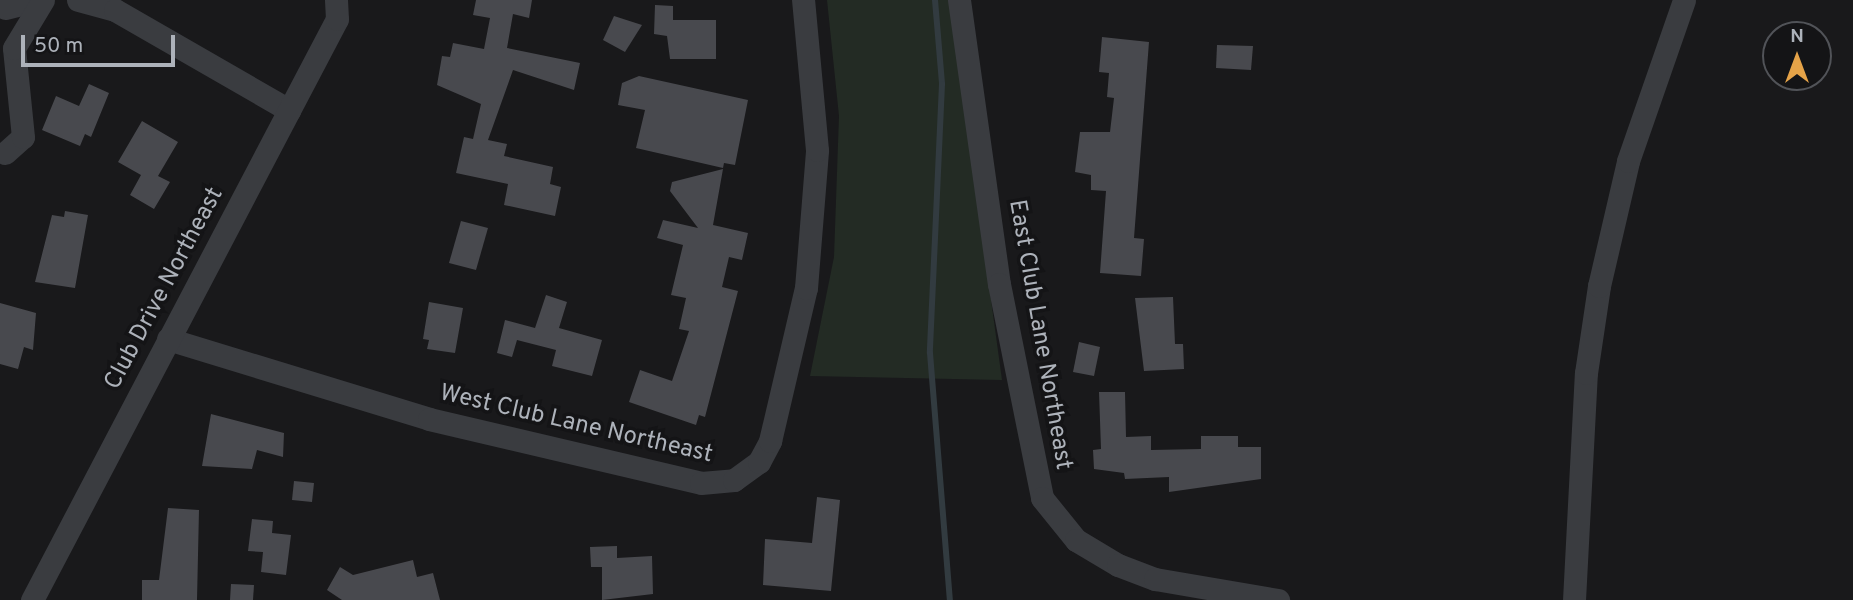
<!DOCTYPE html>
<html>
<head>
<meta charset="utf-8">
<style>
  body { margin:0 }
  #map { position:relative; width:1853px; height:600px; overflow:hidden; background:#19191b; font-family:Overpass,sans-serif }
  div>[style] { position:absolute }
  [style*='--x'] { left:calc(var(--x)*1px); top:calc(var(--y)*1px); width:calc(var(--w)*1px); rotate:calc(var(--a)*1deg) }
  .green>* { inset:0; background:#232b24 }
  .stream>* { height:6px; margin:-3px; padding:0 3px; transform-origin:3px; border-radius:3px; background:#323b40 }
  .building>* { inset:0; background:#48494e }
  .minor>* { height:23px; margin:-11.5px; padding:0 11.5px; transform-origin:11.5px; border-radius:11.5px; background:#3a3c40 }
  span { translate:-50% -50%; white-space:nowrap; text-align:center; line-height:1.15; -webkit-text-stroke:7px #141416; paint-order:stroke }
  .street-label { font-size:24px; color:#adb2ba }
  .north { position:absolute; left:1762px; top:21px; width:70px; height:70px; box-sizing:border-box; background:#141416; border:2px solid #515358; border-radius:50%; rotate:0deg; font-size:19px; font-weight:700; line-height:28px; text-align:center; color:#adb2ba }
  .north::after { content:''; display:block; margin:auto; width:24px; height:32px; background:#e5a348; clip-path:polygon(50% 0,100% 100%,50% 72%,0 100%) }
  .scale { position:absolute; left:21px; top:35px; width:154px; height:32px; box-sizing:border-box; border:4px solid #adb2ba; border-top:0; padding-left:9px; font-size:21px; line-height:24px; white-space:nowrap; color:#adb2ba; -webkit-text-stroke:5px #141416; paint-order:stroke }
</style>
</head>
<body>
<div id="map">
  <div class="green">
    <div style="clip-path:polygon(827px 0,950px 0,1002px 380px,810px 376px,834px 257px,839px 116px)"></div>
  </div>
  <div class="stream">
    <div style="--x:935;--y:0;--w:84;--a:85.2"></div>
    <div style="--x:942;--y:84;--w:269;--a:92.6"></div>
    <div style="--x:930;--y:353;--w:248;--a:85.4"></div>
  </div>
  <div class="building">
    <div style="clip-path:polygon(476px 0,532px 0,529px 18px,513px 14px,507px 48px,580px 63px,574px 90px,513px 70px,488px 140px,507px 144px,504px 156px,553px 167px,550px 184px,561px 187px,555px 216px,504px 205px,508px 184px,456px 173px,464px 137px,473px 139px,481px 104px,437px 85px,442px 56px,450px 57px,453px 43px,484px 49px,490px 18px,473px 15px)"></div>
    <div style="clip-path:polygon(655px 5px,673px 6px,673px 20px,716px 20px,716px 59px,670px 59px,667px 36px,654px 34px)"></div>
    <div style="clip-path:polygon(614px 16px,642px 25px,625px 52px,603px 40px)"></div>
    <div style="clip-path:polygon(1102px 37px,1149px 42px,1134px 238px,1144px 239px,1141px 276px,1100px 273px,1106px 191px,1091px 190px,1091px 175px,1075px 172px,1080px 132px,1110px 132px,1114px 98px,1107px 97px,1109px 73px,1099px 72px)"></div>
    <div style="clip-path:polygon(1217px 45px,1253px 46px,1251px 70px,1216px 68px)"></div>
    <div style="clip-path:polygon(639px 76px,748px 100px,735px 165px,724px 163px,723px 168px,636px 148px,645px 110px,618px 105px,622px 83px)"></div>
    <div style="clip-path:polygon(89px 84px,109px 93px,91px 137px,85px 134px,80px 146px,42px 130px,56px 96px,79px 106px)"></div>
    <div style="clip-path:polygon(142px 121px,178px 142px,158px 176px,170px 182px,154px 209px,130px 195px,141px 175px,118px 162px)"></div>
    <div style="clip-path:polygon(723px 169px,713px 225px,748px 233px,742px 260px,729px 257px,722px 287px,738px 291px,705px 417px,699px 415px,696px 425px,629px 402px,640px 370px,672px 381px,689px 331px,679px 329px,686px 298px,671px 295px,683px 245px,657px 238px,663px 220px,698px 228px,670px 191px,672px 182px)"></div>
    <div style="clip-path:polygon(65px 211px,88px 215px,75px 288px,35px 282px,52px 215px,64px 217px)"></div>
    <div style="clip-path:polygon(461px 221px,488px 228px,476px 270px,449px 263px)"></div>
    <div style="clip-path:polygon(546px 295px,567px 302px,559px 328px,602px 340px,592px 376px,552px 366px,556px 350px,517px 340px,512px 357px,497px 353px,505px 320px,535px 328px)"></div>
    <div style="clip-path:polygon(1173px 297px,1175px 344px,1183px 344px,1184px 369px,1144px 371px,1135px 298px)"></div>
    <div style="clip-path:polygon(429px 302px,463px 308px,455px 353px,427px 349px,429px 340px,423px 339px)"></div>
    <div style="clip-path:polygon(0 303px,36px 313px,33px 350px,24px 347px,18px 369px,0 364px)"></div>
    <div style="clip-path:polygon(1079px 342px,1100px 347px,1094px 376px,1073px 372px)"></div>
    <div style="clip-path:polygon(1099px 392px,1125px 392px,1126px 437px,1151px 436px,1151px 450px,1201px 449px,1201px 436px,1238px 436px,1238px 447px,1261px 447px,1261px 479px,1169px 492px,1169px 477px,1125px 479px,1124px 473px,1094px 469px,1093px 450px,1101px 449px)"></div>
    <div style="clip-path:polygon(211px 414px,284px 433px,283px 457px,257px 450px,252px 469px,202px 466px)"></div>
    <div style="clip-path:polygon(294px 481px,314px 483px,312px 502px,292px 500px)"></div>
    <div style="clip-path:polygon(817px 497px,840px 500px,831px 591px,763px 585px,765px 539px,812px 543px)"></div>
    <div style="clip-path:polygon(168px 508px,199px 510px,197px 600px,142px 600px,142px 580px,159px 580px)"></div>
    <div style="clip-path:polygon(252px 519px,273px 521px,272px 533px,291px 535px,286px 575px,261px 572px,263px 552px,248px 551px)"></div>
    <div style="clip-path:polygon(617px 546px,617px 558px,652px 556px,653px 594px,602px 600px,602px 567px,591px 567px,590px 547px)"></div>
    <div style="clip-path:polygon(413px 560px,417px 577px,433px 573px,440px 600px,342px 600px,327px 590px,340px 567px,353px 575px)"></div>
    <div style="clip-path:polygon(231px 584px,254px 585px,253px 600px,230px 600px)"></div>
  </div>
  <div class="minor">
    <div style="--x:78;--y:0;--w:38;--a:15"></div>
    <div style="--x:115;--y:10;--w:201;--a:29.9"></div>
    <div style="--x:959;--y:0;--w:287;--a:82"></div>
    <div style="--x:999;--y:284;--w:218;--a:78.6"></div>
    <div style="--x:1042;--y:498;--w:54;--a:51"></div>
    <div style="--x:1076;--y:540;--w:49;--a:30.8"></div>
    <div style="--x:1118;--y:565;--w:40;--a:21"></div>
    <div style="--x:1155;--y:579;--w:125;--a:9.7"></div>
    <div style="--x:5;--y:8;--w:32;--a:-14"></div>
    <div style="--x:5;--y:153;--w:24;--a:-42"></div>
    <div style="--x:23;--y:137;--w:89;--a:-95.8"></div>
    <div style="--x:14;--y:48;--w:56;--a:-58.9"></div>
    <div style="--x:168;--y:339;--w:273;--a:17"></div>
    <div style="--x:429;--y:419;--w:279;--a:13.2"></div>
    <div style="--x:701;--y:483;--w:33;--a:-5"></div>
    <div style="--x:734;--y:480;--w:31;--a:-36"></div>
    <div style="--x:759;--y:462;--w:24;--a:-62"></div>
    <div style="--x:770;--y:441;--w:157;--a:-76.8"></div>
    <div style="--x:806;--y:288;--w:138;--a:-85.4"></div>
    <div style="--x:817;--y:150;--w:151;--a:-95.3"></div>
    <div style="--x:32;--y:600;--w:656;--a:-62.3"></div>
    <div style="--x:337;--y:19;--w:19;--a:-93"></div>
    <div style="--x:1574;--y:600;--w:227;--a:-87"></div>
    <div style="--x:1586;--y:373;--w:88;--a:-81.5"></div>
    <div style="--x:1599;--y:286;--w:128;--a:-76.9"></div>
    <div style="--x:1628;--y:161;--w:170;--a:-70.8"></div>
  </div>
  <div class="street-label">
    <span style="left:165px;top:289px;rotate:-62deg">Club Drive Northeast</span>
    <span style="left:1039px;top:335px;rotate:80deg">East Club Lane Northeast</span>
    <span style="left:576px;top:425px;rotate:13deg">West Club Lane Northeast</span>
  </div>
  <div class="north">N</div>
  <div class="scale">50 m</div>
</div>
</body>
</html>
